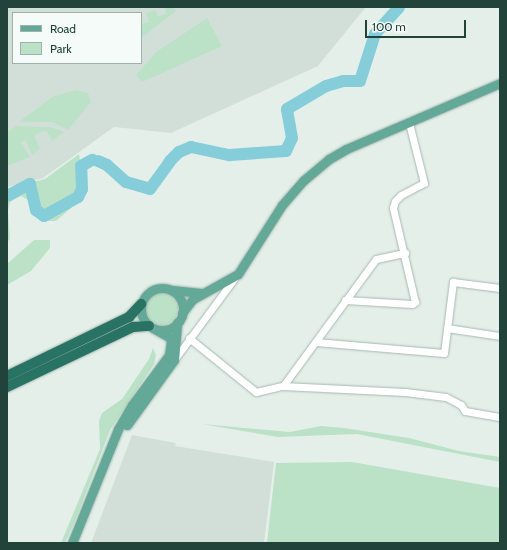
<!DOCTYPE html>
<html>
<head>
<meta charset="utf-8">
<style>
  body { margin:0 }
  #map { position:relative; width:507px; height:550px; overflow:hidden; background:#e4efea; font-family:Cabin,sans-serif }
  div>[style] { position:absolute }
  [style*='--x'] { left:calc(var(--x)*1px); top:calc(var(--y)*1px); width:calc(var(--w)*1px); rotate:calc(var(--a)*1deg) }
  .built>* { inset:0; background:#d2dfd9 }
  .green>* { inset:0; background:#bbe2c6 }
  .round { border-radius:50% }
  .river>* { height:12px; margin:-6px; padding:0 6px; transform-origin:6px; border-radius:6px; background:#86cdda }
  .roads { filter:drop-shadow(0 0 1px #a6b8b2) drop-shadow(0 0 1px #a6b8b2) }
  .minor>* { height:7px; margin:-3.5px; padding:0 3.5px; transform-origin:3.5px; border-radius:3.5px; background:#fff }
  .major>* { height:9px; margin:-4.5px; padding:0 4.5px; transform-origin:4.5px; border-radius:4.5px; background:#64a998 }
  .major>.ring { margin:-4.5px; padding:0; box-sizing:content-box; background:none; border:9px solid #64a998; border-radius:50% }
  .highway>* { height:10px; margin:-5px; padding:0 5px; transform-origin:5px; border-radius:5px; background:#297364 }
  span { translate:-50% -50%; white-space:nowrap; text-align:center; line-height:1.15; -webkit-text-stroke:3.5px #f5fbf8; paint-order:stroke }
  .frame { position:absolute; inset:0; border:8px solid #21433a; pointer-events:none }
  .legend { position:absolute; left:12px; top:12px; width:130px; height:52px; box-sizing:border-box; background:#f5fbf8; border:1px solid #a0b1ac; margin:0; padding:5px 7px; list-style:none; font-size:12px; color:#21433a }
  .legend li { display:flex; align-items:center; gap:8px; height:20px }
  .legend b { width:20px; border:1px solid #a0b1ac }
  .scale { position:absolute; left:365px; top:20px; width:101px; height:18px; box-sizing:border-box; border:2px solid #21433a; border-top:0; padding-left:5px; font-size:12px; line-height:14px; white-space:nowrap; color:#21433a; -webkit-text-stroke:3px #f5fbf8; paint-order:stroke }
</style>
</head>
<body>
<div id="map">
  <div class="built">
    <div style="clip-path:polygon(evenodd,7px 7px,366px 7px,318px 66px,171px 133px,114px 127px,43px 178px,7px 187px,7px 7px,13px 13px,141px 13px,141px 63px,13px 63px,13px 13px)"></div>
    <div style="clip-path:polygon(132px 435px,176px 443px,175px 446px,274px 462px,264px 543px,91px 543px)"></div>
  </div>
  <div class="green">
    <div style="clip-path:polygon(165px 7px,173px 7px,176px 11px,141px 38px,141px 24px,149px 22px,146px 13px,156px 10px,158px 16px,166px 14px)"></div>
    <div style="clip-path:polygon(207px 18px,222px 46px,142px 82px,136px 75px,156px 52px)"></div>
    <div style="clip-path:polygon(75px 90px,88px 93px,91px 102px,68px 130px,52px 122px,19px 122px,52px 97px)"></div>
    <div style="clip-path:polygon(15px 126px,51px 127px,64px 132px,52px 141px,46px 130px,34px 135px,40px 149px,32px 155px,26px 140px,21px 142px,30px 157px,7px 166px,7px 133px)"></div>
    <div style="clip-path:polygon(79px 154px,85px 192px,78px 202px,56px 221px,42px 221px,32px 213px,28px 200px,21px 196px,10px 202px,8px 211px,10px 239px,7px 242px,7px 189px,45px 179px)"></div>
    <div style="clip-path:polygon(34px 240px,50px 240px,50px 248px,31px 271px,7px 285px,7px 264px)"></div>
    <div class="round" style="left:146px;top:293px;width:32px;height:32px"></div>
    <div style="clip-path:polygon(153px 348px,156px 355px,154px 364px,110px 430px,77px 516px,65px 543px,61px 543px,100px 449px,99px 421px,102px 413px,122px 399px,149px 359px)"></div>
    <div style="clip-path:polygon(202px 424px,290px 432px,321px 426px,344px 428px,409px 438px,459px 451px,500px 457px,500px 462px,357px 434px,278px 437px)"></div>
    <div style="clip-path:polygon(352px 462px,500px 488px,500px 543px,267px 543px,276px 463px)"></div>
  </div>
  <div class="river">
    <div style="--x:98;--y:161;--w:10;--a:24"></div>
    <div style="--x:107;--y:165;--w:25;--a:42"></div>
    <div style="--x:126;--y:182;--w:25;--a:16"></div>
    <div style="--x:150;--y:189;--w:34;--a:-54"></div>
    <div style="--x:170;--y:161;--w:13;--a:-45"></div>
    <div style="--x:179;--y:152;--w:13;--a:-23"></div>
    <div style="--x:191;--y:147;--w:40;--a:12"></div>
    <div style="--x:230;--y:155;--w:56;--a:-4.1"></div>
    <div style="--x:286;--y:151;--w:14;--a:-65"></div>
    <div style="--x:292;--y:138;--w:29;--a:-100"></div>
    <div style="--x:287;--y:109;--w:45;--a:-30.5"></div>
    <div style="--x:326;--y:86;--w:18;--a:-16"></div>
    <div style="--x:343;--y:81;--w:17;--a:0"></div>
    <div style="--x:360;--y:81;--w:49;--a:-72.3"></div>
    <div style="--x:375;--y:34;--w:36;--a:-48"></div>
    <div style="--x:7;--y:196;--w:26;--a:-28"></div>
    <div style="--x:30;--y:184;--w:27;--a:77"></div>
    <div style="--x:36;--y:210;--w:10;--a:37"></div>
    <div style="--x:44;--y:216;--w:39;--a:-29"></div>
    <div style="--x:78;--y:197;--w:9;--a:-63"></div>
    <div style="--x:82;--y:189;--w:23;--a:-92"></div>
    <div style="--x:81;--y:166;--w:13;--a:-29"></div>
  </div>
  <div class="roads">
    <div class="minor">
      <div style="--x:345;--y:300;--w:67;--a:3.4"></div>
      <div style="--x:412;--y:304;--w:4;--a:-34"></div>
      <div style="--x:415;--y:302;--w:97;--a:-103.2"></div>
      <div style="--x:393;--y:208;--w:7;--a:-74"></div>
      <div style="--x:395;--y:201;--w:8;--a:-45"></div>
      <div style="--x:401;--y:195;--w:26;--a:-28"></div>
      <div style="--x:424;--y:183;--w:62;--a:-104"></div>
      <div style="--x:447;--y:328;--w:54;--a:8.6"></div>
      <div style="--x:189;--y:338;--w:86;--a:38.9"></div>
      <div style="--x:256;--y:392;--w:28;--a:-13"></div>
      <div style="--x:283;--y:386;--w:122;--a:2.8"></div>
      <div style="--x:405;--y:392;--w:41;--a:7"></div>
      <div style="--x:446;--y:397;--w:17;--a:28"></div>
      <div style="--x:461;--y:405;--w:7;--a:56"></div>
      <div style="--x:465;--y:411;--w:36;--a:10"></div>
      <div style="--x:316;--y:342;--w:128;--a:4.9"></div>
      <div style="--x:444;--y:353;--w:72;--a:-82.8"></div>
      <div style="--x:453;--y:282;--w:47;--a:7.3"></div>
      <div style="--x:174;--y:360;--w:106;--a:-53.5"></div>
      <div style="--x:283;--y:386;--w:157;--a:-53.8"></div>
      <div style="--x:376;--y:259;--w:30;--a:-12"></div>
    </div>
    <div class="major">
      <div class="ring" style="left:141px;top:288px;width:33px;height:33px"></div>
      <div style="--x:172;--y:290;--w:29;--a:6"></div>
      <div style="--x:182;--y:313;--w:18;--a:-52"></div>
      <div style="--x:193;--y:299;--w:51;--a:-29.1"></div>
      <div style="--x:238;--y:274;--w:82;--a:-57.5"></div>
      <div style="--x:282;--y:205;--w:33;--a:-49"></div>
      <div style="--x:304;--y:180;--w:33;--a:-40"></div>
      <div style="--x:329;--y:159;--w:20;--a:-30"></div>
      <div style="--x:346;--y:149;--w:168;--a:-23.2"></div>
      <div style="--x:127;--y:425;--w:80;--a:-54.1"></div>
      <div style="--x:174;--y:360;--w:38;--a:-85"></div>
      <div style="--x:72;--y:543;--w:123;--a:-68"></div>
      <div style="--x:118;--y:429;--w:28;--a:-60"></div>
      <div style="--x:132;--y:405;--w:62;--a:-53.5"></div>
      <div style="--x:169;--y:355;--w:14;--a:-82"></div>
      <div style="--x:171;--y:341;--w:4;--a:-117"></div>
      <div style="--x:169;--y:337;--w:18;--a:-151"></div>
    </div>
    <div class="highway">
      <div style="--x:7;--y:376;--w:136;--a:-25.8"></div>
      <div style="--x:129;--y:317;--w:18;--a:-47"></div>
      <div style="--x:7;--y:387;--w:140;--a:-25.5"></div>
      <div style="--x:133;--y:327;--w:16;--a:-4"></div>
    </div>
  </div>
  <div class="frame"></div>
  <ul class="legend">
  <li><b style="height:5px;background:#64a998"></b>Road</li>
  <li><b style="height:11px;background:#bbe2c6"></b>Park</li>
  </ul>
  <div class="scale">100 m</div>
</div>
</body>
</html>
